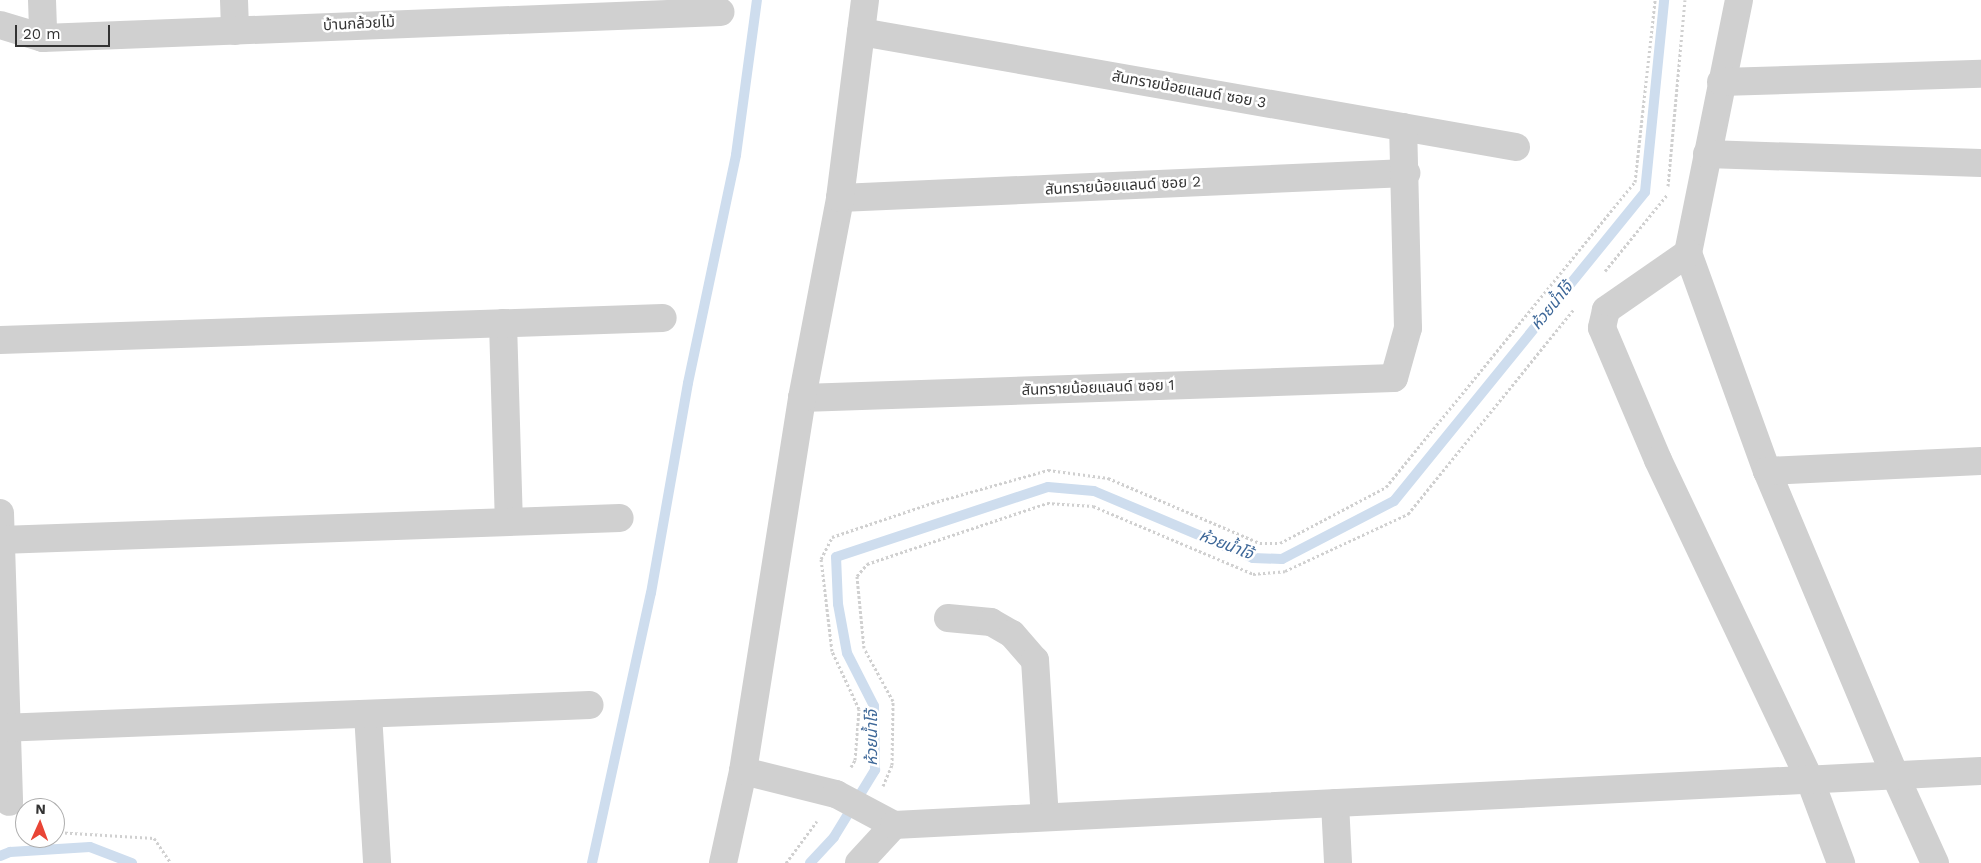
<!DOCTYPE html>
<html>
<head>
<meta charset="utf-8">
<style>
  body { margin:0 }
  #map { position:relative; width:1981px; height:863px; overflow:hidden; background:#fff; font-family:"Work Sans","Noto Sans Thai",sans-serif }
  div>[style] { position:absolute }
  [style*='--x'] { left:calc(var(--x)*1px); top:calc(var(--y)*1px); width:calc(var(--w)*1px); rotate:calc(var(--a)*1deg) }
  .stream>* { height:10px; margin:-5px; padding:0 5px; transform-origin:5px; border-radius:5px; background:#ceddee }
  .path>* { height:3px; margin-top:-1.5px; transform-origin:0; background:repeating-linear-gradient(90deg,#d0d0d0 0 2.5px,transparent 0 5px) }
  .minor>* { height:28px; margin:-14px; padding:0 14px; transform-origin:14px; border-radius:14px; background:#d0d0d0 }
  span { translate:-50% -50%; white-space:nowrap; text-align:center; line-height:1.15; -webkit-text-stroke:5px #fff; paint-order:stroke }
  .street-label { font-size:15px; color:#333 }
  .water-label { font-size:16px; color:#3d6798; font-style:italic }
  .north { position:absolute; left:15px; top:798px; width:50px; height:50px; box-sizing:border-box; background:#fff; border:1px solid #adadad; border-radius:50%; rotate:2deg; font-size:14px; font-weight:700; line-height:20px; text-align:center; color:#333 }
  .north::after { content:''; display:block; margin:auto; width:18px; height:22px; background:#e94536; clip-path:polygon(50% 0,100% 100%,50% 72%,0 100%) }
  .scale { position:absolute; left:15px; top:25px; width:95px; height:22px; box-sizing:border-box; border:2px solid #333; border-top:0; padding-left:6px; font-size:15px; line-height:18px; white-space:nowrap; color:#333; -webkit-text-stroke:4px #fff; paint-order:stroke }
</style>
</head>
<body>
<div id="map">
  <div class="stream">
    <div style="--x:0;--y:856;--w:11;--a:-22"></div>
    <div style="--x:10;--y:852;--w:80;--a:-3.6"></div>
    <div style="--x:90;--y:847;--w:45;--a:20.9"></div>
    <div style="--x:592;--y:863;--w:276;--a:-77.7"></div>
    <div style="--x:651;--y:593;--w:213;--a:-80"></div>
    <div style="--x:688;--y:383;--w:233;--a:-78.1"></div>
    <div style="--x:736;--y:155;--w:156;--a:-82.3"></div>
    <div style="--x:810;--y:863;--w:35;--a:-47"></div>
    <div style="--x:834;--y:837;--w:79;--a:-58.5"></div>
    <div style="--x:875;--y:770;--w:64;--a:-90.9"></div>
    <div style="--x:874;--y:706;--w:59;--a:-117"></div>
    <div style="--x:847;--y:653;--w:50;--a:-100.4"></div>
    <div style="--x:838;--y:604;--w:47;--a:-92.4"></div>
    <div style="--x:836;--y:557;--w:223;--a:-18.3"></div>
    <div style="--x:1048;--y:487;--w:46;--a:5"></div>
    <div style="--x:1094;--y:491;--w:173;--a:22.8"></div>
    <div style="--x:1253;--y:558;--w:29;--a:2"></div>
    <div style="--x:1282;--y:559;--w:126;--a:-27.4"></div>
    <div style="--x:1394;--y:501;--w:398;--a:-50.9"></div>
    <div style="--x:1645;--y:192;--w:193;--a:-84.3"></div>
  </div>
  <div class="path">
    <div style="--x:1668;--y:186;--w:187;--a:-84.8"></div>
    <div style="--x:1605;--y:271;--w:98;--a:-50.8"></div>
    <div style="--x:851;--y:767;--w:8;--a:-60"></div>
    <div style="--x:855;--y:760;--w:51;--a:-85.5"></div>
    <div style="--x:859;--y:709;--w:64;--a:-115"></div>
    <div style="--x:832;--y:651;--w:93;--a:-96.8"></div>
    <div style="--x:821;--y:559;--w:25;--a:-63"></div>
    <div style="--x:832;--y:537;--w:106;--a:-18.8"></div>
    <div style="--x:932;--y:503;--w:121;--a:-15.9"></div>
    <div style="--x:1048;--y:470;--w:61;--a:7.6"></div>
    <div style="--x:1108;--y:478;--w:165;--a:23.2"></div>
    <div style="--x:1260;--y:543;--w:20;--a:0"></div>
    <div style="--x:1280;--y:543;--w:120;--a:-27.8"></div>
    <div style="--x:1386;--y:487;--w:394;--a:-50.8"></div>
    <div style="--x:1635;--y:182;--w:183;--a:-83.7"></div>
    <div style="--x:883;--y:786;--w:23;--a:-67"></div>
    <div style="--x:892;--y:765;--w:64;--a:-89.1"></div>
    <div style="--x:893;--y:701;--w:60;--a:-118.7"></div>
    <div style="--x:864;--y:648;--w:72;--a:-95.6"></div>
    <div style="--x:857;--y:576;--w:16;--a:-50"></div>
    <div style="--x:867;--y:564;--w:190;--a:-18.7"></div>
    <div style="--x:1047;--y:503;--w:46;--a:3.7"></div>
    <div style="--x:1093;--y:506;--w:174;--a:23"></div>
    <div style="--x:1253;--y:574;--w:32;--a:-5"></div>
    <div style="--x:1285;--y:571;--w:136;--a:-24.9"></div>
    <div style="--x:1408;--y:514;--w:264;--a:-51"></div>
    <div style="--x:55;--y:832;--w:99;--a:3.5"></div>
    <div style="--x:154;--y:838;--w:30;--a:56"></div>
    <div style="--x:786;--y:863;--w:52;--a:-53.6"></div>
  </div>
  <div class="minor">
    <div style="--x:42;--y:0;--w:38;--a:88"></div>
    <div style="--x:234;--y:0;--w:31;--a:88"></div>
    <div style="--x:1739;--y:0;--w:258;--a:101.4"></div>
    <div style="--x:1688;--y:253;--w:232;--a:70.1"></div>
    <div style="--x:1767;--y:471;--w:330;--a:67.2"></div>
    <div style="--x:1895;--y:775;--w:97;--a:65.6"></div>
    <div style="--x:0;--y:25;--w:45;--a:16.8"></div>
    <div style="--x:43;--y:38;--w:678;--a:-2.2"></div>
    <div style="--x:861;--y:32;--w:665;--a:9.96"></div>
    <div style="--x:1721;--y:82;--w:260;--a:-1.8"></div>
    <div style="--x:1707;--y:154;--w:274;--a:1.9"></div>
    <div style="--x:840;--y:198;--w:567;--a:-2.53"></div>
    <div style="--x:1688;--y:253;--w:100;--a:145.2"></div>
    <div style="--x:1606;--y:310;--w:18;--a:103"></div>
    <div style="--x:1602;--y:328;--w:143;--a:67"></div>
    <div style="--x:1658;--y:460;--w:354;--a:64.6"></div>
    <div style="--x:1810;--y:780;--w:89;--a:69.5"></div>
    <div style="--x:503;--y:323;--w:199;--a:88.3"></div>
    <div style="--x:0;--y:340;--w:663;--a:-1.9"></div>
    <div style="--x:802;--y:398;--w:592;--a:-1.93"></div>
    <div style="--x:1394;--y:378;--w:52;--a:-74.4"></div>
    <div style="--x:1408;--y:328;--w:201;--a:-91.4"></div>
    <div style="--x:1767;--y:471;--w:214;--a:-2.7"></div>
    <div style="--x:0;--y:513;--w:289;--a:88.2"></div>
    <div style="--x:0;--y:540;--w:620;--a:-2.03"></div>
    <div style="--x:948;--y:618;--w:43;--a:5.3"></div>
    <div style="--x:991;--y:622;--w:24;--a:30"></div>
    <div style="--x:1012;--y:634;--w:35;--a:49"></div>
    <div style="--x:1035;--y:660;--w:157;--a:86.4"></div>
    <div style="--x:368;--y:714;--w:149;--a:86.5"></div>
    <div style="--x:0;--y:728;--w:590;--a:-2.23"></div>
    <div style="--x:743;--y:771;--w:96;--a:13.9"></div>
    <div style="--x:836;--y:794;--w:66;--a:28.1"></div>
    <div style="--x:1335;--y:803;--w:60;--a:87.1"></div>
    <div style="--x:723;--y:863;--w:94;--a:-77.7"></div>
    <div style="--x:743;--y:771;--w:378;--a:-81"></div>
    <div style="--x:802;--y:398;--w:204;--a:-79.2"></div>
    <div style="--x:840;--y:198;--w:200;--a:-82.8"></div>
    <div style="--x:859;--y:863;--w:52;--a:-47.4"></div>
    <div style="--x:894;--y:825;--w:1088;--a:-2.84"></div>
  </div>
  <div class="street-label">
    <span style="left:359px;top:24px;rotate:-3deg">บ้านกล้วยไม้</span>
    <span style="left:1189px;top:90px;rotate:10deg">สันทรายน้อยแลนด์ ซอย 3</span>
    <span style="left:1123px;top:186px;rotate:-3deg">สันทรายน้อยแลนด์ ซอย 2</span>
    <span style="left:1098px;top:388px;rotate:-2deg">สันทรายน้อยแลนด์ ซอย 1</span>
  </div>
  <div class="water-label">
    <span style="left:1552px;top:306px;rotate:-51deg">ห้วยน้ำโจ้</span>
    <span style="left:1226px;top:545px;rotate:21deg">ห้วยน้ำโจ้</span>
    <span style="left:872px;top:738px;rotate:-90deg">ห้วยน้ำโจ้</span>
  </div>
  <div class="north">N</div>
  <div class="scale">20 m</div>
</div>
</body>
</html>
